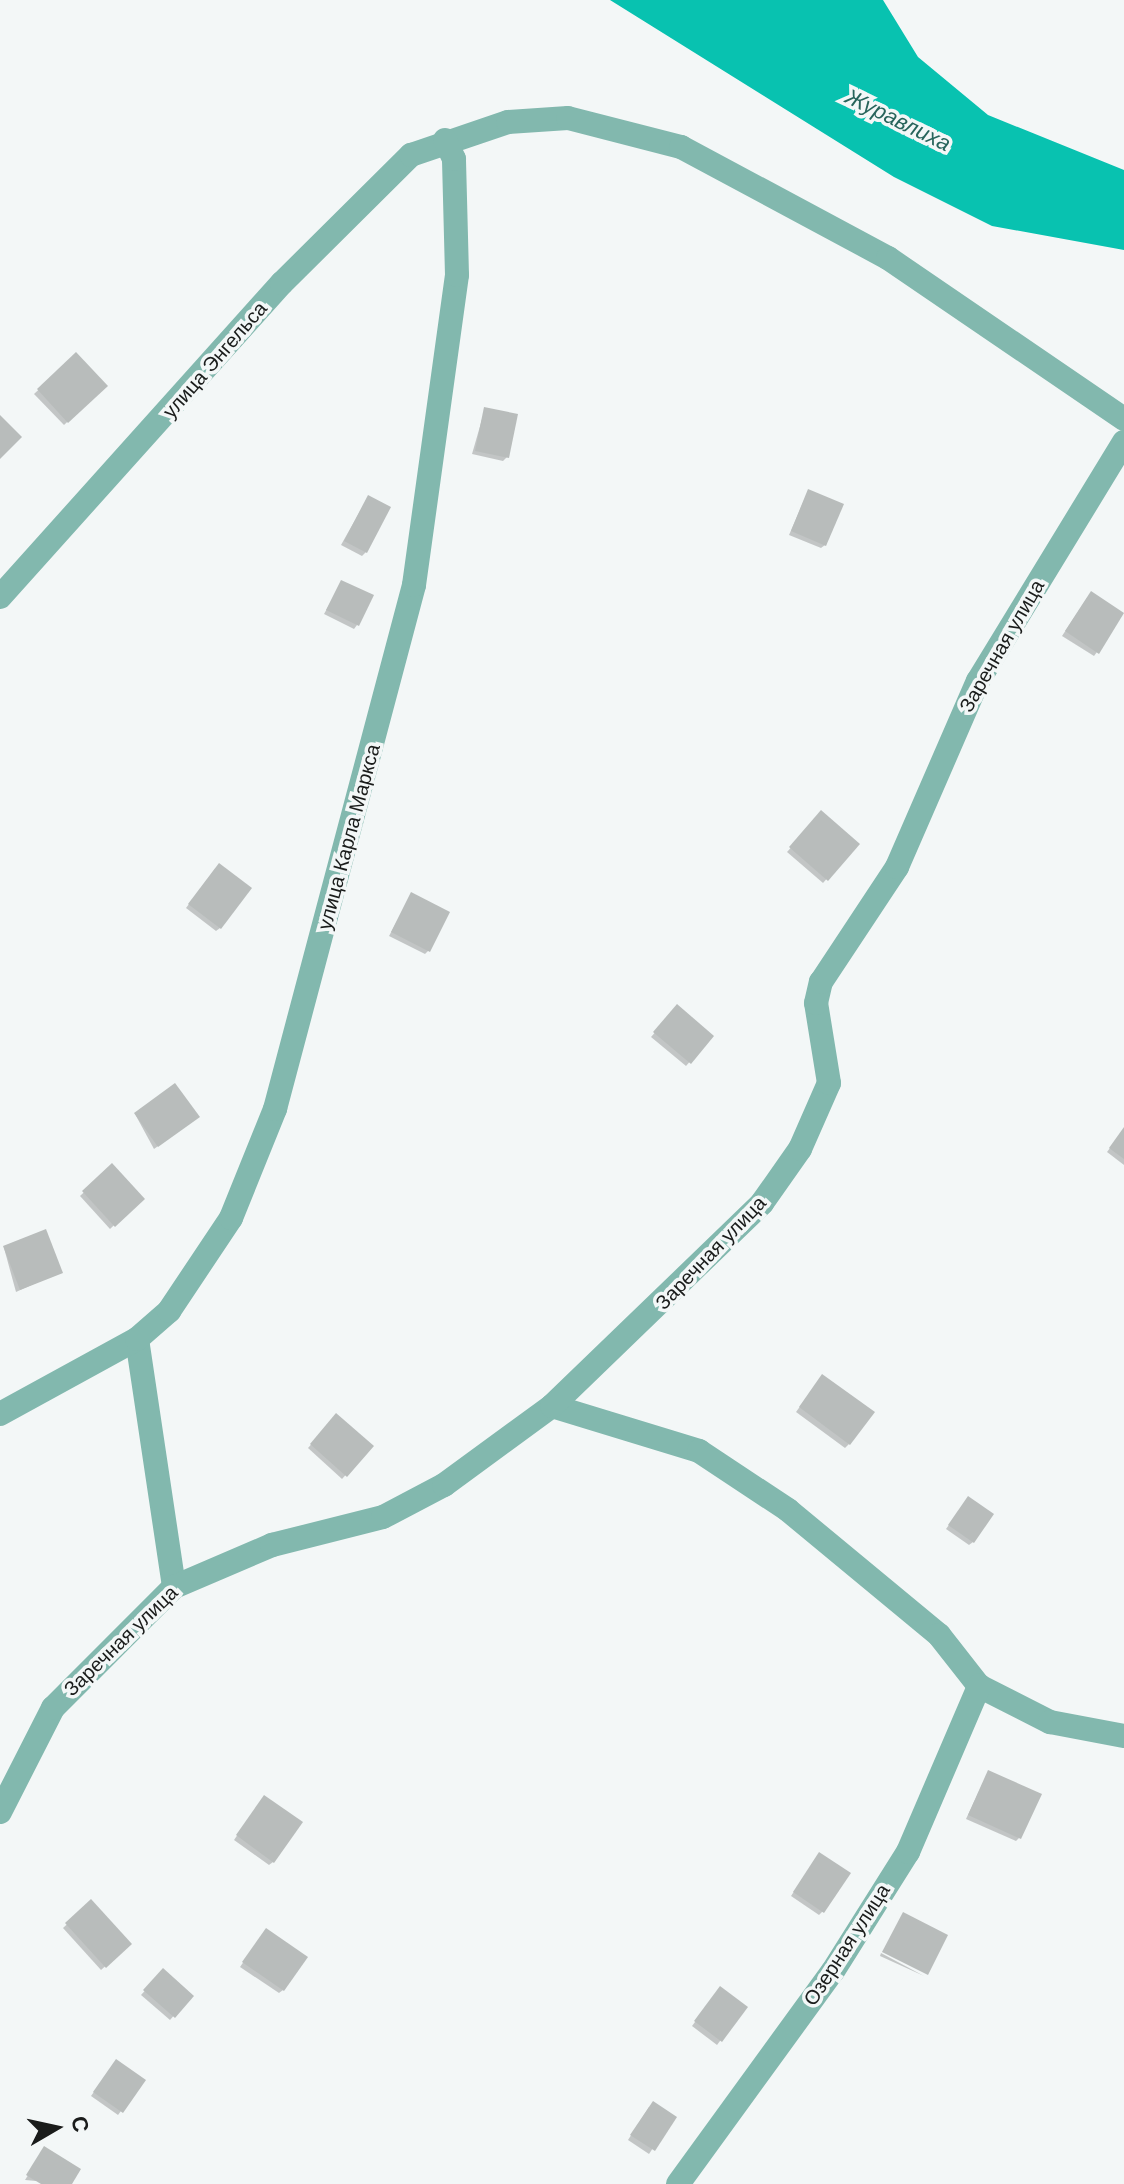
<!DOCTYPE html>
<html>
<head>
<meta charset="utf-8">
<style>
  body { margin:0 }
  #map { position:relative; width:1124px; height:2184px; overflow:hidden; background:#f3f7f7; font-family:Arial,sans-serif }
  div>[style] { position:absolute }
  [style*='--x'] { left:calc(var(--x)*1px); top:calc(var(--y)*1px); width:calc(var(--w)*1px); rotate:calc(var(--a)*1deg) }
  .water>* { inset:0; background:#08c2b0 }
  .shadow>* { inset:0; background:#0003 }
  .building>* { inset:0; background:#b8bcbb }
  .minor>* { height:24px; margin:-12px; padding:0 12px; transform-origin:12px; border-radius:12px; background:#82b8ae }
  span { translate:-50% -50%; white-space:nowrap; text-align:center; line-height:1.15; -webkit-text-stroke:7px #f3f7f7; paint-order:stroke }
  .street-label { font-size:20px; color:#1a1c1b }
  .water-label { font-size:22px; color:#27645b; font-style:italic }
  .north { position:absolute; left:16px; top:2088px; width:80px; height:80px; -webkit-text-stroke:6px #f3f7f7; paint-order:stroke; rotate:81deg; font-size:22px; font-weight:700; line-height:32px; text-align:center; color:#1a1c1b }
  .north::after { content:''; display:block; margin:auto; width:28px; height:36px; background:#1a1c1b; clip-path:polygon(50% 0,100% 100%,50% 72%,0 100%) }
</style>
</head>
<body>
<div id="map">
  <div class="water">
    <div style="clip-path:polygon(610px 0,883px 0,918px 57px,988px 115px,1124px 170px,1124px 250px,992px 226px,894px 177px)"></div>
  </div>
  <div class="shadow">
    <div style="clip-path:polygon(76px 355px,105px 386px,64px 425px,34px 394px)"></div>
    <div style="clip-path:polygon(485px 409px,507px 457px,503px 461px,472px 454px)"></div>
    <div style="clip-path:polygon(808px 491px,825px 545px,821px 548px,789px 535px)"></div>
    <div style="clip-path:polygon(368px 497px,366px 552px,362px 556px,341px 545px)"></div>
    <div style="clip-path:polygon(342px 582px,357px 625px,354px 629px,324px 614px)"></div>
    <div style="clip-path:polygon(1087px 598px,1097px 652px,1094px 656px,1062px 636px)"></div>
    <div style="clip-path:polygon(822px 813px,857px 844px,823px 883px,787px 852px)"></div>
    <div style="clip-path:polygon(215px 869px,220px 928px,216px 931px,186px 908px)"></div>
    <div style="clip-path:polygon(412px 894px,429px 950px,425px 954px,389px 936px)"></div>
    <div style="clip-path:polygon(677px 1007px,712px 1036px,686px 1066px,651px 1037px)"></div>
    <div style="clip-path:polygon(135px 1114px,194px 1120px,154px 1149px)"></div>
    <div style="clip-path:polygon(1124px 1129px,1124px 1165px,1107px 1152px)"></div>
    <div style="clip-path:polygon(112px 1166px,142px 1199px,110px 1229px,80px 1196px)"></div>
    <div style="clip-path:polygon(4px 1248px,60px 1272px,16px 1292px)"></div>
    <div style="clip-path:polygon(819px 1380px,849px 1444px,845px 1448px,796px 1412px)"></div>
    <div style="clip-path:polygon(336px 1416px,371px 1447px,342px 1479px,308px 1448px)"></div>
    <div style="clip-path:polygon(965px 1502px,973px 1542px,969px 1545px,946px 1529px)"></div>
    <div style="clip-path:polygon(988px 1772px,1019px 1838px,1016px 1841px,966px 1819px)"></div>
    <div style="clip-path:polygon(261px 1801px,273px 1862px,269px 1865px,234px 1840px)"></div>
    <div style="clip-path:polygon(816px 1858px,823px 1911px,819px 1915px,791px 1896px)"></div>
    <div style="clip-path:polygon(91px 1902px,130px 1944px,101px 1970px,63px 1928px)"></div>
    <div style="clip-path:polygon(263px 1934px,283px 1990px,279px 1993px,240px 1967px)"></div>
    <div style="clip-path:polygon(881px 1953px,924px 1976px,880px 1956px)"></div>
    <div style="clip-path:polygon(163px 1971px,191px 1996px,170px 2020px,141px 1995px)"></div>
    <div style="clip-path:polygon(717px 1993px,745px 2008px,717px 2045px,692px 2026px)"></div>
    <div style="clip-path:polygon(113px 2065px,121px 2111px,118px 2115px,91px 2096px)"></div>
    <div style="clip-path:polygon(649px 2107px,674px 2117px,649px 2154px,628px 2140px)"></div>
    <div style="clip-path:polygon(44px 2150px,70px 2184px,25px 2180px)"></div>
  </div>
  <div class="building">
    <div style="clip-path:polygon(76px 352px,108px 386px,68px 423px,37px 389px)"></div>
    <div style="clip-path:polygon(484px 407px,518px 414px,509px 458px,475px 451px)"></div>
    <div style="clip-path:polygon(0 415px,22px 437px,0 459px)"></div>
    <div style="clip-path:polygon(808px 489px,844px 504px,826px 546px,791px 531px)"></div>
    <div style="clip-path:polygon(368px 495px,391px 507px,367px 553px,344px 541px)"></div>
    <div style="clip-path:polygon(341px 580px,374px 595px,359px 626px,326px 610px)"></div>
    <div style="clip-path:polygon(1091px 591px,1124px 613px,1099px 654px,1065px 631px)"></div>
    <div style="clip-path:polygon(821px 810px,860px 844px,828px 881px,789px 847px)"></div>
    <div style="clip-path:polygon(219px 863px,252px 888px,221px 929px,188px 904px)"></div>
    <div style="clip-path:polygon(411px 892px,450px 912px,430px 952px,391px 932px)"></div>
    <div style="clip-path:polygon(677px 1004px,714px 1036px,691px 1064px,653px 1032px)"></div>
    <div style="clip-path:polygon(175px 1083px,200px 1117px,158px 1147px,134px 1113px)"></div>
    <div style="clip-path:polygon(1124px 1127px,1124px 1159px,1109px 1148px)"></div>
    <div style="clip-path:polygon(112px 1163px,145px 1199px,115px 1227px,82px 1191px)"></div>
    <div style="clip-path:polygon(46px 1229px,63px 1273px,20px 1290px,3px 1246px)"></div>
    <div style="clip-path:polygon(822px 1374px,875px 1412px,850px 1445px,799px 1407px)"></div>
    <div style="clip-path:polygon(336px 1413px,374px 1446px,347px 1477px,310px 1444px)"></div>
    <div style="clip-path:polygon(968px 1496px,994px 1514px,974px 1543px,948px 1525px)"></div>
    <div style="clip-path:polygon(988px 1770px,1042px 1794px,1021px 1839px,968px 1815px)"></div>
    <div style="clip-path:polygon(264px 1795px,303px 1822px,274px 1863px,236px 1835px)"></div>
    <div style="clip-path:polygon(819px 1852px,851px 1873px,824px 1913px,793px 1892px)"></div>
    <div style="clip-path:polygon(91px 1899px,132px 1944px,106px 1968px,65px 1923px)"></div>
    <div style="clip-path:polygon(903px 1912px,948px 1935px,928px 1975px,882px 1952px)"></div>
    <div style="clip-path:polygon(266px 1928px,308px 1957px,284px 1991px,242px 1962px)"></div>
    <div style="clip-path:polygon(163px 1968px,194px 1996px,175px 2018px,143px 1990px)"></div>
    <div style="clip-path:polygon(720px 1986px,748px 2007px,722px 2042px,694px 2021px)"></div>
    <div style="clip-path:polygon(116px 2059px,146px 2080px,123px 2113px,93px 2092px)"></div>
    <div style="clip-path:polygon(653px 2101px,677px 2117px,655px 2151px,630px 2135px)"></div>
    <div style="clip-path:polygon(44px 2146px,81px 2169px,72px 2184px,41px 2184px,26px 2175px)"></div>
  </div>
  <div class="minor">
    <div style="--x:0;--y:597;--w:422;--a:-48.1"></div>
    <div style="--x:282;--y:283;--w:182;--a:-44.8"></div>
    <div style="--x:411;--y:155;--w:102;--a:-18.8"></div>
    <div style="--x:508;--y:122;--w:60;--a:-3.8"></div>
    <div style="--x:568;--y:118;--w:117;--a:14.4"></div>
    <div style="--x:681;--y:147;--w:235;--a:28.2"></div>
    <div style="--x:888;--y:258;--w:286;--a:34.3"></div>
    <div style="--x:137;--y:1339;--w:251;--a:81.5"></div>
    <div style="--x:552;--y:1406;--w:154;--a:17"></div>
    <div style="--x:699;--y:1451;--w:107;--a:33.5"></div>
    <div style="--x:788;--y:1510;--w:196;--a:39.6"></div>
    <div style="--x:939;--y:1635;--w:65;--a:51.9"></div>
    <div style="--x:979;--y:1686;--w:80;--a:26.9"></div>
    <div style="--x:1050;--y:1722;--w:75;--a:10.7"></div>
    <div style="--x:0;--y:1414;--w:156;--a:-28.7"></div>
    <div style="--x:137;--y:1339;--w:43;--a:-41.2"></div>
    <div style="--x:169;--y:1311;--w:112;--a:-56.3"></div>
    <div style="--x:231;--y:1218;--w:118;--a:-68"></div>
    <div style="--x:275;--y:1109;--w:542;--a:-75.14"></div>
    <div style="--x:414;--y:585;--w:313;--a:-82.1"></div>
    <div style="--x:457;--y:275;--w:116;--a:-91.5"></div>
    <div style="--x:454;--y:159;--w:21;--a:-115"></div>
    <div style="--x:0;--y:1812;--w:117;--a:-63"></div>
    <div style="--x:53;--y:1708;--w:171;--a:-45"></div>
    <div style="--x:174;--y:1587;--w:107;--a:-23.2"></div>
    <div style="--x:272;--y:1545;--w:114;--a:-14.2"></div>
    <div style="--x:383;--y:1517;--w:69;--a:-27.7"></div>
    <div style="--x:444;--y:1485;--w:134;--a:-36.2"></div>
    <div style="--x:552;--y:1406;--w:292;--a:-44"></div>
    <div style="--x:762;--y:1203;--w:66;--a:-54.9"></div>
    <div style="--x:800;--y:1149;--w:72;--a:-66.3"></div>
    <div style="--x:829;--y:1083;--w:81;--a:-99.2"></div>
    <div style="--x:816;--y:1003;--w:22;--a:-77"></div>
    <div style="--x:821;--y:982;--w:138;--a:-56.5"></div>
    <div style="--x:897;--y:867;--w:203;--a:-66.5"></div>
    <div style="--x:978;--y:681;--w:280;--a:-58.6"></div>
    <div style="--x:678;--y:2184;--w:263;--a:-54"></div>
    <div style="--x:833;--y:1971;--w:141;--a:-57.8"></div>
    <div style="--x:908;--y:1852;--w:181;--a:-66.8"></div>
  </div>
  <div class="street-label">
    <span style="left:215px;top:360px;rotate:-49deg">улица Энгельса</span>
    <span style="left:1002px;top:646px;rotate:-60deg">Заречная улица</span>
    <span style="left:349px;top:837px;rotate:-75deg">улица Карла Маркса</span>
    <span style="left:711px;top:1253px;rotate:-46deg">Заречная улица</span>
    <span style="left:121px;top:1641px;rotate:-44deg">Заречная улица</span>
    <span style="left:847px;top:1945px;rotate:-57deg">Озерная улица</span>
  </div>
  <div class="water-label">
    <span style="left:898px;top:120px;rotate:26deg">Журавлиха</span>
  </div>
  <div class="north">С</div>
</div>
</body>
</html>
